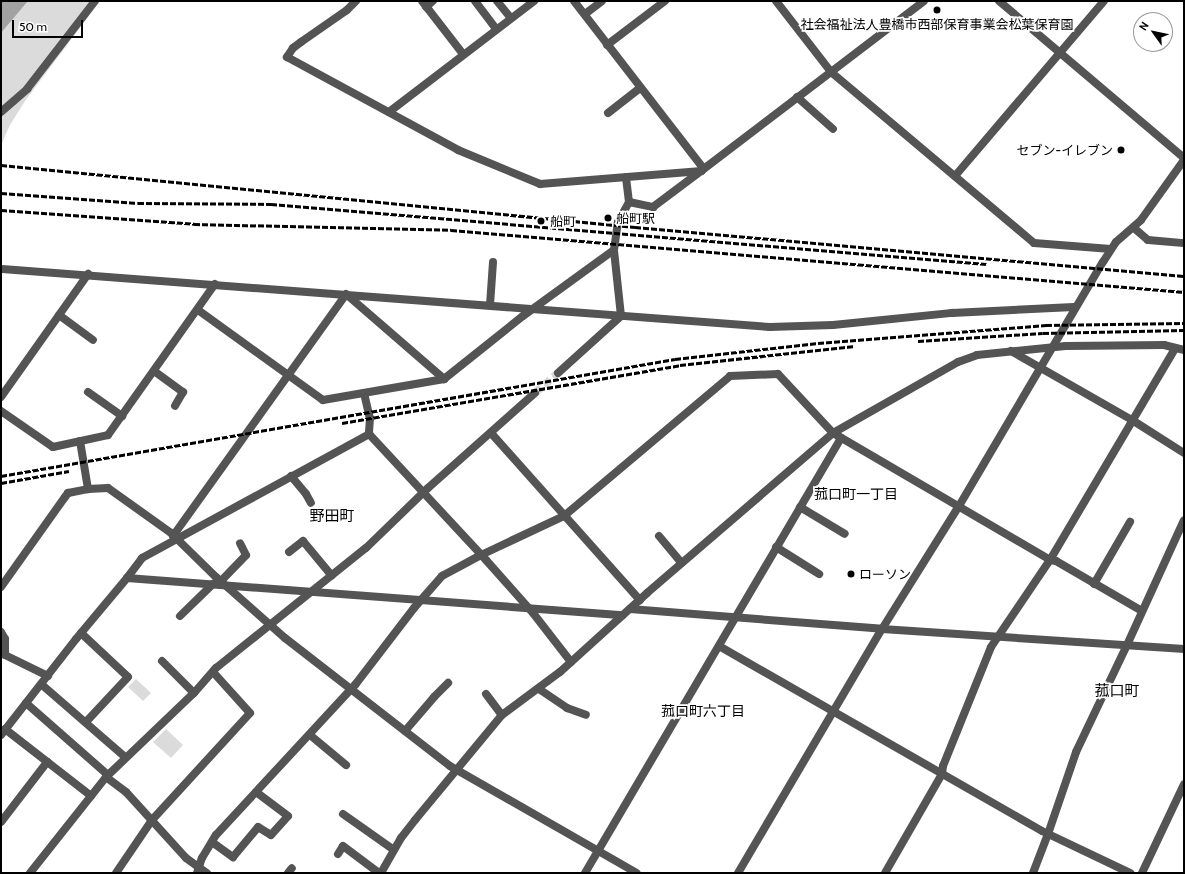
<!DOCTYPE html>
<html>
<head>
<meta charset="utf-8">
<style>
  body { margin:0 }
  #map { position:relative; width:1185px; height:874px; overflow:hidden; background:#fff; font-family:Cabin,"Noto Sans JP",sans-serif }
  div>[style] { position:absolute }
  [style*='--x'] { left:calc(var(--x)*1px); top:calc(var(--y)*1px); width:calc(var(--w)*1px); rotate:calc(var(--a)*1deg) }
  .green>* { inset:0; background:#dbdbdb }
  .water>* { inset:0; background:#a2a2a2 }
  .minor-tunnel>* { height:8px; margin-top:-4px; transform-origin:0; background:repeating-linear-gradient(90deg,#d9d9d9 0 8px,transparent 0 12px) }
  .minor>* { height:8px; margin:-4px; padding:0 4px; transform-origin:4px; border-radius:4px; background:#545454 }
  .tertiary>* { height:8px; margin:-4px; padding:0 4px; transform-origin:4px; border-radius:4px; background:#545454 }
  .rail>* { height:3px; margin-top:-1.5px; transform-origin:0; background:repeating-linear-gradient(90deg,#000 0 6px,transparent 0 8px) }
  .dots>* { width:11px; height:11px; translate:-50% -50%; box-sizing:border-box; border:2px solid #fff; border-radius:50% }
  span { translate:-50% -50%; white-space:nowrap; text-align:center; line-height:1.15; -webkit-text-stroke:3.5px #fff; paint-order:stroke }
  .poi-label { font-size:13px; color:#000 }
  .right { translate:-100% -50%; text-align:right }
  .left { translate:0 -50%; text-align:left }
  .neighbourhood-label { font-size:14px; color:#000 }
  .quarter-label { font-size:15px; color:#000 }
  .frame { position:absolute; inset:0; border:2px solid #000; pointer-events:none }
  .north { position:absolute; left:1133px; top:12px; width:40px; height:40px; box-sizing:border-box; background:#fff; border:1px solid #999; border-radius:50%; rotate:303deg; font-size:11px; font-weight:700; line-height:16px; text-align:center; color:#000 }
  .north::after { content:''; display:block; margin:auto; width:14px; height:18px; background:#000; clip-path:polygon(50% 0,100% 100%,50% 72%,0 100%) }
  .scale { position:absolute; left:12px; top:20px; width:71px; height:18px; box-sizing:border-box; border:2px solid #000; border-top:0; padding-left:5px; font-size:12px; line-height:14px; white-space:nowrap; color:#000; -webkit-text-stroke:3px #fff; paint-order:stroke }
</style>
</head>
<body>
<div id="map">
  <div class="green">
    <div style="clip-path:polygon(28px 1px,100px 1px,25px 101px,10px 125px,1px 145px,1px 33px)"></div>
    <div style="clip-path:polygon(136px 679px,151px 693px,143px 701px,128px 687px)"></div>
    <div style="clip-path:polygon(166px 729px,183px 745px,171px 758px,153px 742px)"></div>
  </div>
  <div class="water">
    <div style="clip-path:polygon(1px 1px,28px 1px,1px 33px)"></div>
  </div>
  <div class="minor-tunnel">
    <div style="--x:535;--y:393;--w:30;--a:-41"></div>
  </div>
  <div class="minor">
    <div style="--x:356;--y:1;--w:13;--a:135"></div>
    <div style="--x:347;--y:10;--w:56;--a:145.2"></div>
    <div style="--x:301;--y:42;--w:10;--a:143"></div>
    <div style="--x:293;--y:48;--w:11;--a:124"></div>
    <div style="--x:287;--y:57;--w:195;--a:28.5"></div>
    <div style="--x:458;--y:150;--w:89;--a:22.5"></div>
    <div style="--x:540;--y:184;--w:162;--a:-4.6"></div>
    <div style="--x:701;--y:171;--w:280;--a:-37.3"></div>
    <div style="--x:422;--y:1;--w:67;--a:52.3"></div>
    <div style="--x:475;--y:1;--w:35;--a:53"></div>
    <div style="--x:497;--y:1;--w:22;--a:51"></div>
    <div style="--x:574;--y:1;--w:212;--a:52.3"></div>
    <div style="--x:776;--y:1;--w:90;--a:52.2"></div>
    <div style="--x:831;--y:72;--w:265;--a:40.1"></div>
    <div style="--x:1034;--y:243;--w:77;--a:4.5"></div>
    <div style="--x:999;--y:1;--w:243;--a:40.3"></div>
    <div style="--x:426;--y:7;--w:9;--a:-41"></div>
    <div style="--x:585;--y:14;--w:21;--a:-37"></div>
    <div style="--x:607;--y:45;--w:73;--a:-37.2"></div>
    <div style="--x:797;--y:97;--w:48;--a:41.6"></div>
    <div style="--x:1;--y:112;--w:35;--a:-41"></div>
    <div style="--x:27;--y:89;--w:111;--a:-52.3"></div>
    <div style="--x:389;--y:112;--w:183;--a:-37.4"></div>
    <div style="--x:608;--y:113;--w:41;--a:-38"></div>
    <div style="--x:955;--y:176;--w:230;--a:-49.6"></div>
    <div style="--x:629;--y:202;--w:25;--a:12"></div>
    <div style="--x:653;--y:207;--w:60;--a:-36.9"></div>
    <div style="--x:2;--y:269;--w:770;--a:4.32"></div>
    <div style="--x:770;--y:327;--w:63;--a:-1.8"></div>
    <div style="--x:833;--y:325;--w:120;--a:-5.8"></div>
    <div style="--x:952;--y:313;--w:122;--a:-2.8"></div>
    <div style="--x:490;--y:305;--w:43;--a:-86"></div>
    <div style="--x:198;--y:310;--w:154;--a:35.8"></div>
    <div style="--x:323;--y:400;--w:123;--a:-9.8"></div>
    <div style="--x:444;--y:379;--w:101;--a:-38.6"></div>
    <div style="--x:523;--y:316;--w:112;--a:-36"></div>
    <div style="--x:59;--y:315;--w:42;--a:36.3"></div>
    <div style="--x:1011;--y:351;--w:139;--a:29.7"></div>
    <div style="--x:1132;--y:420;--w:62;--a:32.4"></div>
    <div style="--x:154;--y:371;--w:36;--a:36"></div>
    <div style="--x:183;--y:392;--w:16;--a:120"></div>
    <div style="--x:558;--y:373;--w:85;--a:-42.1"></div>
    <div style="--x:621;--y:316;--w:66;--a:-96.1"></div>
    <div style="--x:614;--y:250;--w:28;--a:-82"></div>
    <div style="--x:618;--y:222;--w:23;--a:-61"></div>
    <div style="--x:629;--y:202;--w:25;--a:-97"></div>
    <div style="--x:88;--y:392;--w:42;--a:35.2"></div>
    <div style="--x:364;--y:393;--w:26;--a:77"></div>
    <div style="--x:370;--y:418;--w:16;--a:94"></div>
    <div style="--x:1;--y:397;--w:151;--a:-54.7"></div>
    <div style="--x:1;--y:411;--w:63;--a:34.7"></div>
    <div style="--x:53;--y:447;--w:56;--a:-12.3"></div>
    <div style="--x:108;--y:435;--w:185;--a:-54.7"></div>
    <div style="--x:491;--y:433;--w:224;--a:48.3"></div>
    <div style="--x:80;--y:441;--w:49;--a:80.5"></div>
    <div style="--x:291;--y:476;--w:23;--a:50"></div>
    <div style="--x:306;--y:494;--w:10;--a:61"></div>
    <div style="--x:800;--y:507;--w:52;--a:31"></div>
    <div style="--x:173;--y:536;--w:297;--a:-54.4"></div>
    <div style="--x:346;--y:294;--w:130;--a:40.9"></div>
    <div style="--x:659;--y:536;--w:35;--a:50"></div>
    <div style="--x:776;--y:547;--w:51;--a:32.1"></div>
    <div style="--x:289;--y:552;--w:18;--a:-38"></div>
    <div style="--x:303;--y:541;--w:45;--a:50.4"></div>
    <div style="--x:127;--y:578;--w:25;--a:-53"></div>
    <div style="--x:142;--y:558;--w:259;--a:-28.6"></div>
    <div style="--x:369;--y:434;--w:172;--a:47.1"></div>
    <div style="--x:486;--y:560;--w:71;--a:48.4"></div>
    <div style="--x:533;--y:613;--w:62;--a:52.2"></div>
    <div style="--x:221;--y:581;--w:36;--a:-46"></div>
    <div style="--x:246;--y:555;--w:13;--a:-117"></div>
    <div style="--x:1094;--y:584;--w:72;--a:-59.9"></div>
    <div style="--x:1;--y:587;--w:110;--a:-54.6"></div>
    <div style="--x:65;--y:497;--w:5;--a:-53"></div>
    <div style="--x:68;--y:493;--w:20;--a:-11"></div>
    <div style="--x:88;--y:489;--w:20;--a:-3"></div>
    <div style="--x:108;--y:488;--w:77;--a:35.5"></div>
    <div style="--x:171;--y:533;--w:63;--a:44.4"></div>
    <div style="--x:216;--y:577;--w:92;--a:41.5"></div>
    <div style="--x:285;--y:638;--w:209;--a:37.8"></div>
    <div style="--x:450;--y:766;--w:215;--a:29.8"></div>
    <div style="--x:180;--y:616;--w:46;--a:-44.1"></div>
    <div style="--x:1;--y:632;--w:8;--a:60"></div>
    <div style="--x:5;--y:639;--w:16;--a:90"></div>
    <div style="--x:5;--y:655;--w:48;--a:26"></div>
    <div style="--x:81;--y:633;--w:64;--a:43.1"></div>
    <div style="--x:128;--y:677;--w:62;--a:133"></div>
    <div style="--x:719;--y:646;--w:372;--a:29.8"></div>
    <div style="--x:1042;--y:831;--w:98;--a:25.5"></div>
    <div style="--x:162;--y:661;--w:45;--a:45"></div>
    <div style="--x:41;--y:684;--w:111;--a:41"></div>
    <div style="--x:539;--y:689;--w:34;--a:34"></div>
    <div style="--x:567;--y:708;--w:20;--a:20"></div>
    <div style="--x:486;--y:694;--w:26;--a:53"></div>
    <div style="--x:26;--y:703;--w:109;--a:41.3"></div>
    <div style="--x:5;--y:729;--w:109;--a:37.9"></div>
    <div style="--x:405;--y:731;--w:45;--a:-49.5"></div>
    <div style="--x:434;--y:697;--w:20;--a:-45"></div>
    <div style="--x:1;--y:735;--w:122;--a:-52"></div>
    <div style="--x:76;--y:639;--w:80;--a:-50.1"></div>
    <div style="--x:127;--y:578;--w:497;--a:4.3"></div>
    <div style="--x:310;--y:735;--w:47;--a:39.8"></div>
    <div style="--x:106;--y:777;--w:25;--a:37"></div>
    <div style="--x:126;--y:792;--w:89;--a:47.7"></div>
    <div style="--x:186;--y:858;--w:26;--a:36"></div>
    <div style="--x:343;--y:814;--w:62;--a:35.2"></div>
    <div style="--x:1;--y:822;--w:76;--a:-52.5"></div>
    <div style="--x:212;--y:842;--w:26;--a:36"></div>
    <div style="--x:233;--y:857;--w:39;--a:-50"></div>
    <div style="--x:258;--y:827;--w:15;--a:32"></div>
    <div style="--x:271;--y:835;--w:25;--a:-48"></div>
    <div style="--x:288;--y:816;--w:40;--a:-143"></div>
    <div style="--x:338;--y:854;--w:9;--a:-58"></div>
    <div style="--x:343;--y:846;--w:45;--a:36.9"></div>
    <div style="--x:30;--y:873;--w:122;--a:-51.6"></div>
    <div style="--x:106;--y:777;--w:122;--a:-43.7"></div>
    <div style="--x:194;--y:693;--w:33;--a:-49"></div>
    <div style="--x:216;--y:668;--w:192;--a:-38.7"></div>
    <div style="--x:366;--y:548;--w:86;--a:-44.1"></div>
    <div style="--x:428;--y:488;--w:143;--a:-41.6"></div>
    <div style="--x:116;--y:873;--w:64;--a:-55.8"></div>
    <div style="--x:152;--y:820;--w:145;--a:-47.5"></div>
    <div style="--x:250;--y:713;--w:55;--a:-132.1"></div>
    <div style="--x:197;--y:873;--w:16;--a:-72"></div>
    <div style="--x:202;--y:858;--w:27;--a:-59"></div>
    <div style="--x:216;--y:835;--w:205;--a:-47.2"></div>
    <div style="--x:355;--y:685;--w:97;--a:-52.5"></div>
    <div style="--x:414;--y:608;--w:43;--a:-48.8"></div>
    <div style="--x:442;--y:576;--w:44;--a:-28.3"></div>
    <div style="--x:481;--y:555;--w:92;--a:-25.2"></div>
    <div style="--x:564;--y:516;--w:217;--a:-40.1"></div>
    <div style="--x:730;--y:376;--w:48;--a:-2.4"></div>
    <div style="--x:778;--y:374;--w:81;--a:47"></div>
    <div style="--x:833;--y:433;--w:251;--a:30.3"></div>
    <div style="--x:1050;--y:560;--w:6;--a:9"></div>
    <div style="--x:1056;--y:561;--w:99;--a:30.2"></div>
    <div style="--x:288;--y:873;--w:6;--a:-51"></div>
    <div style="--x:381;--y:873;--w:40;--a:-60.3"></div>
    <div style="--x:401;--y:838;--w:23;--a:-52"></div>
    <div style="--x:415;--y:820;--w:136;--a:-50.4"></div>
    <div style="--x:502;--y:715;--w:72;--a:-36.6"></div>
    <div style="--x:560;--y:672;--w:118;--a:-42.2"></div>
    <div style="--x:647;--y:593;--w:245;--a:-40.7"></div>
    <div style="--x:833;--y:433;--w:144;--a:-29.6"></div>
    <div style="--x:958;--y:362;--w:20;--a:-20"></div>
    <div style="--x:977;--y:355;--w:89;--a:-5.8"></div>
    <div style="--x:1066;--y:346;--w:98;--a:-0.6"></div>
    <div style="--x:1164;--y:345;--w:21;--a:14"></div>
    <div style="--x:585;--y:873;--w:505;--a:-59.52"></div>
    <div style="--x:885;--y:873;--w:114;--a:-60.1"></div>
    <div style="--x:942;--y:774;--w:8;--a:-83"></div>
    <div style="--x:943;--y:766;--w:128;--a:-68"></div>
    <div style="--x:991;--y:647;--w:105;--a:-55.9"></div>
    <div style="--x:1050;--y:560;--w:245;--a:-59.4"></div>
    <div style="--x:1033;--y:873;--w:42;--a:-69"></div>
    <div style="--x:1048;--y:834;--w:87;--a:-71.1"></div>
    <div style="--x:1076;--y:752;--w:119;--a:-64.5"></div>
    <div style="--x:1142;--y:873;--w:98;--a:-64.7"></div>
  </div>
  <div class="tertiary">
    <div style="--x:1134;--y:228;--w:18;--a:41"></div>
    <div style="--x:1148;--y:240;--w:36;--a:5"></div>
    <div style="--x:630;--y:609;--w:253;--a:4.5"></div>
    <div style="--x:882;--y:629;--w:303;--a:3.8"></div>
    <div style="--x:1127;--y:645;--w:137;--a:-65.5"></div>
    <div style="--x:738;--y:873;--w:283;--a:-59.5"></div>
    <div style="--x:882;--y:629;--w:145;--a:-58"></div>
    <div style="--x:959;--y:506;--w:283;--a:-59.5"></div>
    <div style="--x:1103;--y:262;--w:24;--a:-57"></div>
    <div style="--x:1116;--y:242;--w:33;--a:-41"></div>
    <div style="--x:1141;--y:220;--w:74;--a:-54.4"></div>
  </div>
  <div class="rail">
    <div style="--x:1;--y:165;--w:637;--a:5.59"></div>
    <div style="--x:635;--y:227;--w:551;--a:5.1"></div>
    <div style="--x:1;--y:193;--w:137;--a:4.2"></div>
    <div style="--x:138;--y:203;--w:133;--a:0.4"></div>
    <div style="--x:271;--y:204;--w:718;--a:4.8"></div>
    <div style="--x:1;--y:210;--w:194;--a:4.1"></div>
    <div style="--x:194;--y:224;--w:257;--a:1.3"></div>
    <div style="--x:451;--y:230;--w:736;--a:4.83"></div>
    <div style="--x:918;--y:341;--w:125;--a:-3.7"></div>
    <div style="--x:1043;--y:333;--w:141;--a:-1.2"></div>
    <div style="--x:342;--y:423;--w:343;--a:-9.7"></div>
    <div style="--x:680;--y:365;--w:176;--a:-6.2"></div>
    <div style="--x:1;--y:476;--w:684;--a:-9.85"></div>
    <div style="--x:675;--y:359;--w:144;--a:-6.4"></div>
    <div style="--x:818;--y:343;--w:229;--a:-4.5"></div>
    <div style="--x:1046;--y:325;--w:138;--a:-0.8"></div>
    <div style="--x:1;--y:483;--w:69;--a:-10"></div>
  </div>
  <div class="dots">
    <div style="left:937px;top:10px;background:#000"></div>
    <div style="left:1121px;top:150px;background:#000"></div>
    <div style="left:608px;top:218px;background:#000"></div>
    <div style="left:541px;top:221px;background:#000"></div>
    <div style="left:851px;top:574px;background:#000"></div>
  </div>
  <div class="poi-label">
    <span style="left:937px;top:24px">社会福祉法人豊橋市西部保育事業会松葉保育園</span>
    <span class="right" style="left:1113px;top:150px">セブン-イレブン</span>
    <span class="left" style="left:616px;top:218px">船町駅</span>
    <span class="left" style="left:550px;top:221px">船町</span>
    <span class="left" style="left:859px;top:574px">ローソン</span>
  </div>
  <div class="neighbourhood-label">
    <span style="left:856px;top:494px">菰口町一丁目</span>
    <span style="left:703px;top:711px">菰口町六丁目</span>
  </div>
  <div class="quarter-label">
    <span style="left:332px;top:517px">野田町</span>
    <span style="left:1117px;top:692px">菰口町</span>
  </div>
  <div class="frame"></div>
  <div class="north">N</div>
  <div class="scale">50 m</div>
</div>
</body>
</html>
